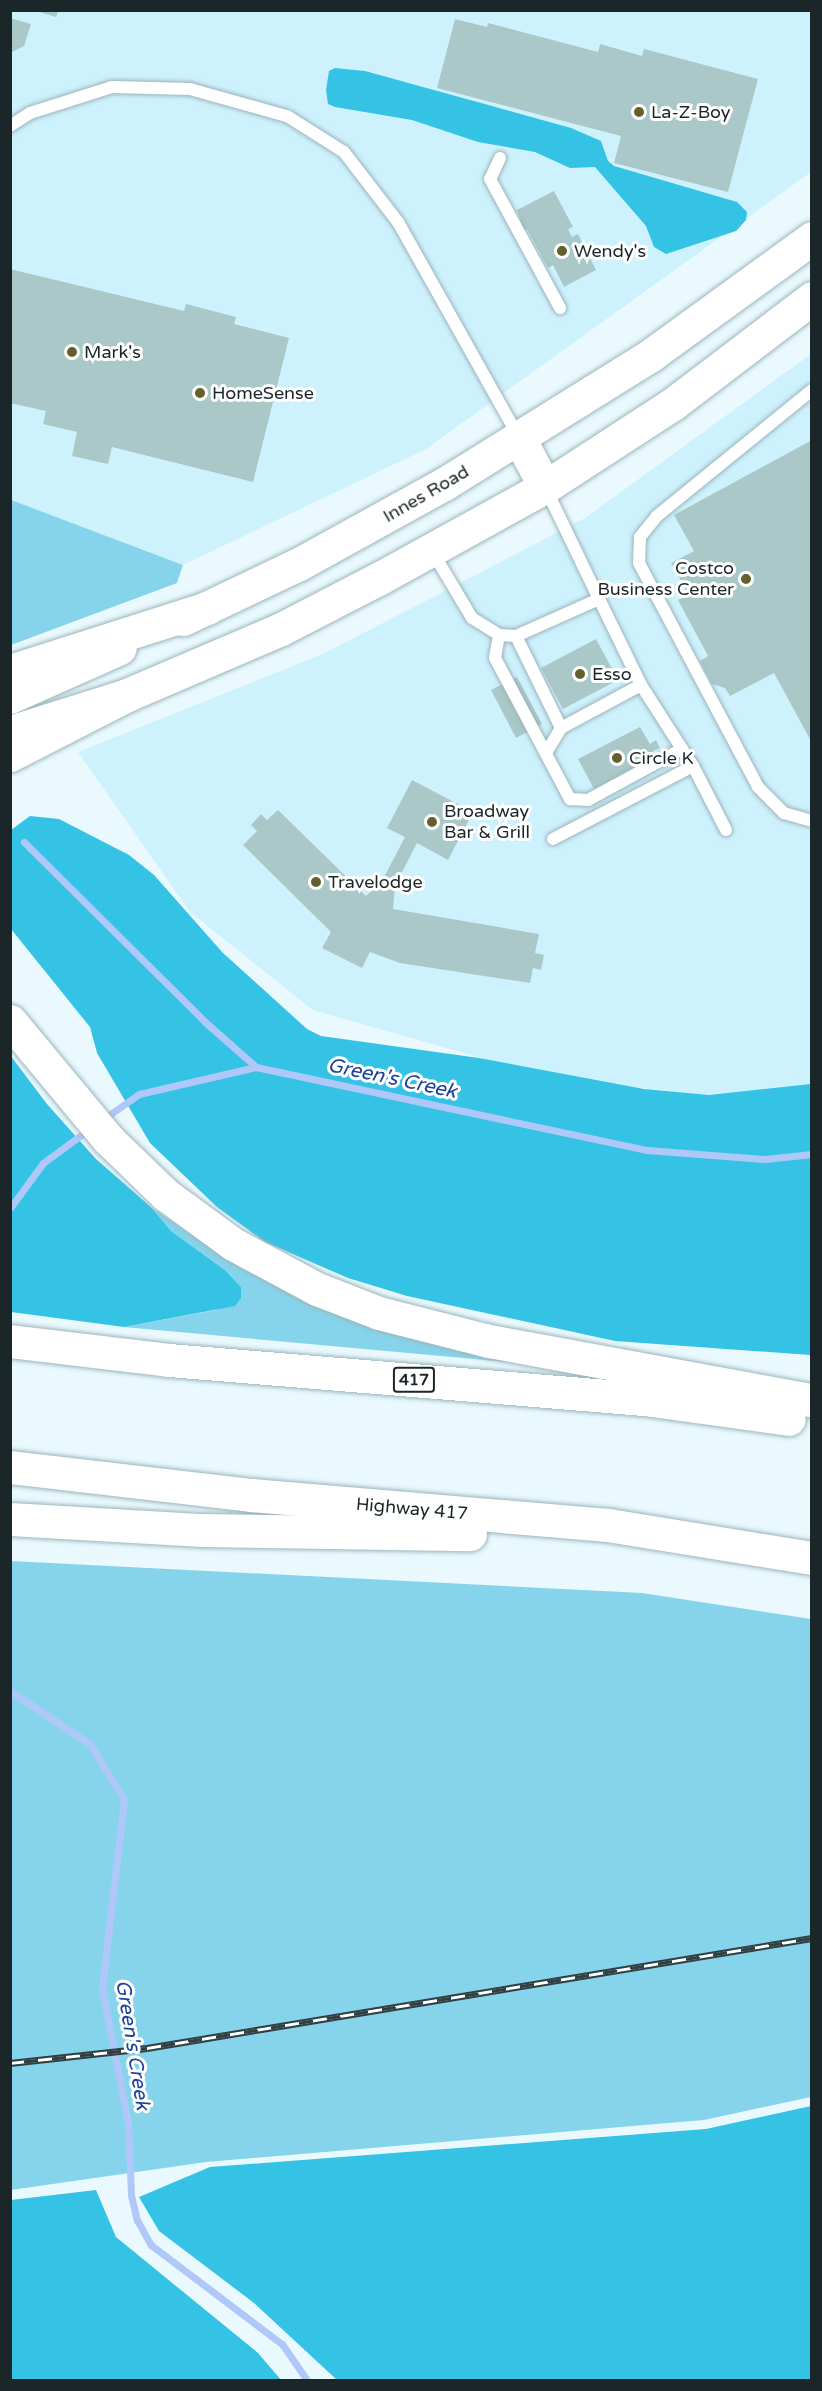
<!DOCTYPE html>
<html>
<head>
<meta charset="utf-8">
<style>
  body { margin:0 }
  #map { position:relative; width:822px; height:2391px; overflow:hidden; background:#e9f9fe; font-family:"Varela Round",sans-serif }
  div>[style] { position:absolute }
  [style*='--x'] { left:calc(var(--x)*1px); top:calc(var(--y)*1px); width:calc(var(--w)*1px); rotate:calc(var(--a)*1deg) }
  .built>* { inset:0; background:#cef2fd }
  .green>* { inset:0; background:#86d4eb }
  .forest>* { inset:0; background:#35c3e5 }
  .stream>* { height:7px; margin:-3.5px; padding:0 3.5px; transform-origin:3.5px; border-radius:3.5px; background:#afc8f9 }
  .building>* { inset:0; background:#abc8c8 }
  .roads { filter:drop-shadow(0 0 2px #9bb5bd) drop-shadow(0 0 2px #9bb5bd) }
  .service>* { height:12px; margin:-6px; padding:0 6px; transform-origin:6px; border-radius:6px; background:#fff }
  .secondary>* { height:33px; margin:-16.5px; padding:0 16.5px; transform-origin:16.5px; border-radius:16.5px; background:#fff }
  .motorway>* { height:33px; margin:-16.5px; padding:0 16.5px; transform-origin:16.5px; border-radius:16.5px; background:#fff }
  .rail>* { height:7px; margin-top:-3.5px; transform-origin:0; background:repeating-linear-gradient(90deg,#fff 0 14px,#333e41 0 28px); box-sizing:border-box; border-block:2px solid #333e41 }
  .dots>* { width:16px; height:16px; translate:-50% -50%; box-sizing:border-box; border:3px solid #fff; border-radius:50% }
  span { translate:-50% -50%; white-space:nowrap; text-align:center; line-height:1.15; -webkit-text-stroke:6px #fff; paint-order:stroke }
  .shield-label span { padding:2px 4px; background:#fff; border:2px solid; border-radius:4px; -webkit-text-stroke-width:0 }
  .shield-label { font-size:16px; color:#1b2629; font-weight:700 }
  .poi-label { font-size:18px; color:#1b2629 }
  .left { translate:0 -50%; text-align:left }
  .right { translate:-100% -50%; text-align:right }
  .street-label { font-size:18px; color:#1b2629 }
  .water-label { font-size:20px; color:#1a419b; font-style:italic }
  .frame { position:absolute; inset:0; border:12px solid #1b2629; pointer-events:none }
</style>
</head>
<body>
<div id="map">
  <div class="built">
    <div style="clip-path:polygon(10px 11px,811px 11px,811px 172px,426px 449px,183px 565px,11px 502px)"></div>
    <div style="clip-path:polygon(811px 354px,811px 1092px,784px 1104px,552px 1078px,313px 1010px,190px 912px,78px 752px,325px 653px,585px 518px)"></div>
  </div>
  <div class="green">
    <div style="clip-path:polygon(11px 500px,183px 565px,177px 583px,11px 645px)"></div>
    <div style="clip-path:polygon(151px 1207px,239px 1267px,311px 1304px,516px 1357px,517px 1363px,124px 1327px,216px 1310px,241px 1287px,225px 1270px,171px 1231px)"></div>
    <div style="clip-path:polygon(11px 1561px,642px 1593px,811px 1619px,811px 2097px,704px 2120px,206px 2162px,11px 2190px)"></div>
  </div>
  <div class="forest">
    <div style="clip-path:polygon(335px 68px,365px 71px,571px 128px,601px 141px,608px 161px,614px 166px,737px 202px,747px 212px,746px 220px,736px 231px,666px 254px,654px 247px,646px 226px,595px 167px,570px 168px,535px 152px,478px 142px,412px 120px,335px 107px,328px 104px,326px 90px,329px 71px)"></div>
    <div style="clip-path:polygon(30px 816px,59px 819px,129px 855px,154px 875px,223px 953px,307px 1029px,321px 1036px,479px 1058px,644px 1089px,709px 1095px,811px 1084px,811px 1355px,615px 1341px,407px 1296px,348px 1278px,265px 1242px,217px 1207px,150px 1143px,97px 1053px,90px 1027px,11px 929px,11px 830px)"></div>
    <div style="clip-path:polygon(10px 1055px,47px 1104px,96px 1159px,151px 1207px,171px 1231px,225px 1270px,241px 1287px,241px 1298px,235px 1306px,124px 1327px,11px 1312px)"></div>
    <div style="clip-path:polygon(811px 2106px,811px 2380px,337px 2380px,254px 2303px,159px 2231px,139px 2197px,210px 2167px,706px 2129px)"></div>
    <div style="clip-path:polygon(96px 2190px,116px 2237px,258px 2353px,281px 2380px,11px 2380px,11px 2200px)"></div>
  </div>
  <div class="stream">
    <div style="--x:24;--y:842;--w:255;--a:44.8"></div>
    <div style="--x:205;--y:1022;--w:68;--a:41.4"></div>
    <div style="--x:102;--y:1120;--w:45;--a:-35.1"></div>
    <div style="--x:139;--y:1094;--w:120;--a:-13"></div>
    <div style="--x:256;--y:1067;--w:400;--a:12"></div>
    <div style="--x:647;--y:1150;--w:118;--a:4.4"></div>
    <div style="--x:765;--y:1159;--w:47;--a:-6.1"></div>
    <div style="--x:10;--y:1208;--w:56;--a:-53.7"></div>
    <div style="--x:43;--y:1163;--w:56;--a:-36.3"></div>
    <div style="--x:10;--y:1691;--w:96;--a:33.5"></div>
    <div style="--x:90;--y:1744;--w:65;--a:58.3"></div>
    <div style="--x:124;--y:1799;--w:190;--a:96.6"></div>
    <div style="--x:102;--y:1988;--w:137;--a:79.1"></div>
    <div style="--x:128;--y:2123;--w:72;--a:87.6"></div>
    <div style="--x:131;--y:2195;--w:26;--a:77"></div>
    <div style="--x:137;--y:2220;--w:29;--a:61"></div>
    <div style="--x:151;--y:2245;--w:164;--a:37.1"></div>
    <div style="--x:282;--y:2344;--w:44;--a:55.2"></div>
  </div>
  <div class="building">
    <div style="clip-path:polygon(33px 10px,59px 10px,56px 17px)"></div>
    <div style="clip-path:polygon(10px 18px,31px 24px,24px 46px,10px 53px)"></div>
    <div style="clip-path:polygon(455px 19px,487px 27px,488px 23px,598px 52px,600px 44px,642px 56px,644px 49px,758px 79px,728px 192px,614px 163px,621px 136px,437px 88px)"></div>
    <div style="clip-path:polygon(554px 191px,573px 227px,568px 229px,572px 237px,578px 234px,596px 270px,564px 287px,553px 265px,548px 268px,527px 229px,524px 231px,517px 210px)"></div>
    <div style="clip-path:polygon(10px 269px,184px 311px,186px 304px,236px 317px,234px 324px,289px 338px,253px 482px,112px 447px,108px 464px,72px 456px,77px 432px,43px 424px,46px 411px,10px 403px)"></div>
    <div style="clip-path:polygon(812px 440px,812px 743px,774px 673px,730px 696px,725px 688px,712px 684px,700px 661px,708px 656px,678px 600px,689px 595px,671px 563px,694px 551px,674px 515px)"></div>
    <div style="clip-path:polygon(596px 639px,618px 680px,563px 709px,541px 668px)"></div>
    <div style="clip-path:polygon(517px 677px,542px 724px,516px 738px,491px 690px)"></div>
    <div style="clip-path:polygon(640px 727px,650px 744px,656px 740px,660px 748px,653px 751px,656px 756px,594px 789px,578px 759px)"></div>
    <div style="clip-path:polygon(412px 780px,473px 812px,448px 860px,417px 843px,395px 886px,393px 909px,539px 934px,535px 953px,544px 955px,541px 970px,533px 968px,530px 983px,400px 963px,370px 952px,362px 968px,322px 948px,331px 932px,243px 845px,257px 831px,251px 825px,261px 814px,267px 820px,278px 810px,366px 896px,382px 881px,405px 837px,387px 828px)"></div>
  </div>
  <div class="roads">
    <div class="service">
      <div style="--x:10;--y:126;--w:24;--a:-33"></div>
      <div style="--x:30;--y:113;--w:86;--a:-17.6"></div>
      <div style="--x:112;--y:87;--w:78;--a:1.5"></div>
      <div style="--x:190;--y:89;--w:101;--a:15.6"></div>
      <div style="--x:287;--y:116;--w:67;--a:32.3"></div>
      <div style="--x:344;--y:152;--w:88;--a:52.4"></div>
      <div style="--x:398;--y:222;--w:245;--a:60.7"></div>
      <div style="--x:500;--y:158;--w:23;--a:115"></div>
      <div style="--x:490;--y:179;--w:147;--a:61.5"></div>
      <div style="--x:812;--y:390;--w:200;--a:140.9"></div>
      <div style="--x:657;--y:516;--w:27;--a:129"></div>
      <div style="--x:640;--y:537;--w:26;--a:92"></div>
      <div style="--x:639;--y:563;--w:254;--a:62"></div>
      <div style="--x:758;--y:787;--w:37;--a:45"></div>
      <div style="--x:784;--y:813;--w:29;--a:16"></div>
      <div style="--x:432;--y:551;--w:78;--a:59.2"></div>
      <div style="--x:472;--y:618;--w:32;--a:32"></div>
      <div style="--x:499;--y:635;--w:17;--a:3"></div>
      <div style="--x:516;--y:636;--w:91;--a:-24"></div>
      <div style="--x:599;--y:599;--w:122;--a:-115.7"></div>
      <div style="--x:499;--y:635;--w:23;--a:100"></div>
      <div style="--x:495;--y:658;--w:160;--a:62"></div>
      <div style="--x:570;--y:799;--w:18;--a:3"></div>
      <div style="--x:588;--y:800;--w:107;--a:-28.5"></div>
      <div style="--x:516;--y:636;--w:102;--a:63.9"></div>
      <div style="--x:561;--y:728;--w:91;--a:-28.3"></div>
      <div style="--x:641;--y:685;--w:96;--a:-116"></div>
      <div style="--x:546;--y:753;--w:29;--a:-59"></div>
      <div style="--x:693;--y:766;--w:72;--a:62.7"></div>
      <div style="--x:553;--y:839;--w:158;--a:-27.5"></div>
      <div style="--x:693;--y:766;--w:96;--a:-122.7"></div>
    </div>
    <div class="secondary">
      <div style="--x:519;--y:438;--w:55;--a:62"></div>
      <div style="--x:183;--y:619;--w:128;--a:-25.4"></div>
      <div style="--x:299;--y:564;--w:166;--a:-28.9"></div>
      <div style="--x:444;--y:484;--w:244;--a:-31.9"></div>
      <div style="--x:651;--y:355;--w:199;--a:-36"></div>
      <div style="--x:10;--y:697;--w:120;--a:-24"></div>
      <div style="--x:10;--y:732;--w:123;--a:-17.5"></div>
      <div style="--x:127;--y:695;--w:168;--a:-23.2"></div>
      <div style="--x:281;--y:629;--w:111;--a:-27.3"></div>
      <div style="--x:380;--y:578;--w:188;--a:-28.9"></div>
      <div style="--x:545;--y:487;--w:153;--a:-33"></div>
      <div style="--x:673;--y:404;--w:175;--a:-37.3"></div>
    </div>
    <div class="motorway">
      <div style="--x:10;--y:671;--w:208;--a:-17.7"></div>
      <div style="--x:10;--y:755;--w:131;--a:-27.1"></div>
      <div style="--x:10;--y:1021;--w:153;--a:50.3"></div>
      <div style="--x:108;--y:1139;--w:81;--a:44"></div>
      <div style="--x:166;--y:1195;--w:83;--a:36.2"></div>
      <div style="--x:233;--y:1244;--w:95;--a:28.2"></div>
      <div style="--x:317;--y:1289;--w:66;--a:21.2"></div>
      <div style="--x:379;--y:1313;--w:114;--a:14.3"></div>
      <div style="--x:489;--y:1341;--w:328;--a:10.4"></div>
      <div style="--x:10;--y:1341;--w:160;--a:6.8"></div>
      <div style="--x:169;--y:1360;--w:485;--a:4.7"></div>
      <div style="--x:652;--y:1400;--w:138;--a:7.9"></div>
      <div style="--x:10;--y:1467;--w:243;--a:6.6"></div>
      <div style="--x:251;--y:1495;--w:358;--a:4.8"></div>
      <div style="--x:608;--y:1525;--w:207;--a:9.2"></div>
      <div style="--x:10;--y:1519;--w:193;--a:3.3"></div>
      <div style="--x:203;--y:1530;--w:267;--a:0.9"></div>
    </div>
  </div>
  <div class="rail">
    <div style="--x:10;--y:2063;--w:138;--a:-6.2"></div>
    <div style="--x:147;--y:2048;--w:674;--a:-9.39"></div>
  </div>
  <div class="dots">
    <div style="left:639px;top:112px;background:#64602d"></div>
    <div style="left:562px;top:251px;background:#64602d"></div>
    <div style="left:72px;top:352px;background:#64602d"></div>
    <div style="left:200px;top:393px;background:#64602d"></div>
    <div style="left:746px;top:579px;background:#64602d"></div>
    <div style="left:580px;top:674px;background:#64602d"></div>
    <div style="left:617px;top:758px;background:#64602d"></div>
    <div style="left:432px;top:822px;background:#64602d"></div>
    <div style="left:316px;top:882px;background:#64602d"></div>
  </div>
  <div class="shield-label">
    <span style="left:414px;top:1380px">417</span>
  </div>
  <div class="poi-label">
    <span class="left" style="left:651px;top:112px">La-Z-Boy</span>
    <span class="left" style="left:574px;top:251px">Wendy's</span>
    <span class="left" style="left:84px;top:352px">Mark's</span>
    <span class="left" style="left:212px;top:393px">HomeSense</span>
    <span class="right" style="left:734px;top:579px">Costco<br>Business Center</span>
    <span class="left" style="left:592px;top:674px">Esso</span>
    <span class="left" style="left:629px;top:758px">Circle K</span>
    <span class="left" style="left:444px;top:822px">Broadway<br>Bar &amp; Grill</span>
    <span class="left" style="left:328px;top:882px">Travelodge</span>
  </div>
  <div class="street-label">
    <span style="left:426px;top:494px;rotate:-30deg">Innes Road</span>
    <span style="left:412px;top:1509px;rotate:5deg">Highway 417</span>
  </div>
  <div class="water-label">
    <span style="left:392px;top:1079px;rotate:12deg">Green's Creek</span>
    <span style="left:132px;top:2045px;rotate:81deg">Green's Creek</span>
  </div>
  <div class="frame"></div>
</div>
</body>
</html>
